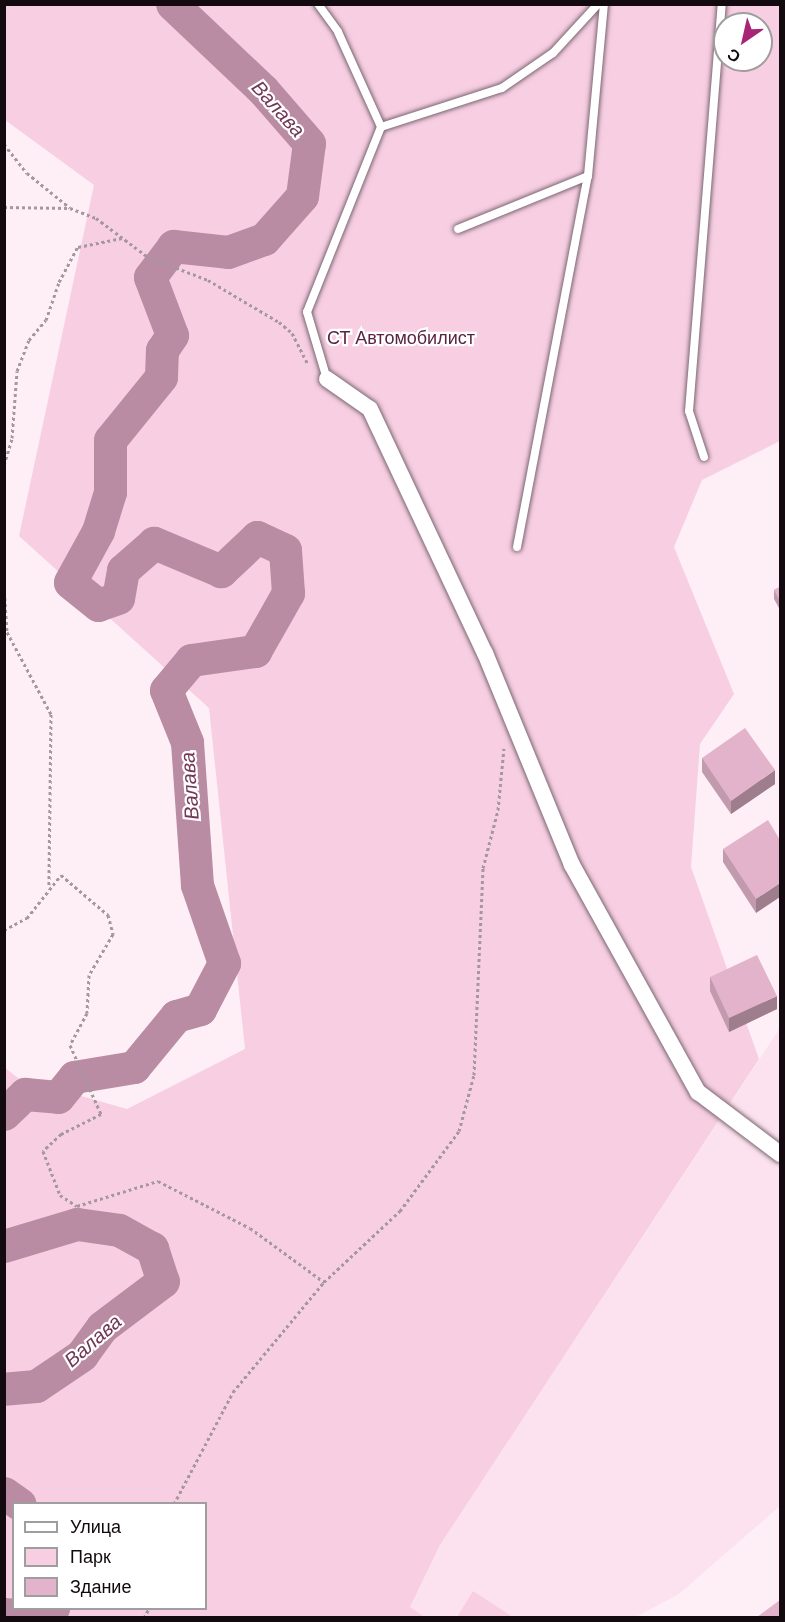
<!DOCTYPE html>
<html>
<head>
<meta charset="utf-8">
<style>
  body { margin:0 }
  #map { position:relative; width:785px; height:1622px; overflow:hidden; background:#feeff6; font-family:"DM Sans",sans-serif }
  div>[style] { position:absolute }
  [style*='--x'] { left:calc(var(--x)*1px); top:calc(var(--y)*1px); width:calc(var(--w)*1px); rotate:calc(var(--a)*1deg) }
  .built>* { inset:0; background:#fce2ee }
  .green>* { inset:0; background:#f7cee2 }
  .river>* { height:33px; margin:-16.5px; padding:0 16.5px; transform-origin:16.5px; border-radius:16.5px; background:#b98ca3 }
  .path>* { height:3px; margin-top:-1.5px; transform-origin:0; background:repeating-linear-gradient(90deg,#a4979d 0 3px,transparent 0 6px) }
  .roads { filter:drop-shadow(0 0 2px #7b6771) drop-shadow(0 0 2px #7b6771) }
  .lane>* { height:8px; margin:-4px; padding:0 4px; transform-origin:4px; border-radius:4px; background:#fff }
  .street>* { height:16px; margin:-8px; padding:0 8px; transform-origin:8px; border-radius:8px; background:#fff }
  .wall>* { inset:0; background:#c29aae }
  .shaded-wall>* { inset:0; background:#9e7d8d }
  .building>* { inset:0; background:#e2b3ca }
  span { translate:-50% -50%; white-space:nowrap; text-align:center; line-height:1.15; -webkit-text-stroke:4.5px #fff; paint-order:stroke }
  .park-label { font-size:18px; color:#5b2343 }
  .water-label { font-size:20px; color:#723757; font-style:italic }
  .frame { position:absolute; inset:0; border:6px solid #120a0e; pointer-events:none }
  .legend { position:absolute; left:12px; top:1502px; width:195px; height:108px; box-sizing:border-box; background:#fff; border:2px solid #a09d9f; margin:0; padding:8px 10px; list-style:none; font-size:18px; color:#120a0e }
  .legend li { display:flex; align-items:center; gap:12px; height:30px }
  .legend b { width:30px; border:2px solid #a09d9f }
  .north { position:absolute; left:713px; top:12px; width:60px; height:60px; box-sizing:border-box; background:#fff; border:2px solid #a09d9f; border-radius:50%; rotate:214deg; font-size:16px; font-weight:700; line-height:24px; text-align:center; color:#120a0e }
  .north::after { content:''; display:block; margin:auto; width:21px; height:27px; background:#a62675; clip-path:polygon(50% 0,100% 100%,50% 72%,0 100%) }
</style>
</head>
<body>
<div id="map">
  <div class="built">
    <div style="clip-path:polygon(780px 1028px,780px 1506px,679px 1594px,636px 1617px,513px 1617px,473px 1591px,457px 1617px,425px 1617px,410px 1607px,440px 1545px)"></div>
  </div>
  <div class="green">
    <div style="clip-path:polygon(evenodd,5px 5px,780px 5px,780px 441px,702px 480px,674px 547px,734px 694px,700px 744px,691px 867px,759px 1059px,440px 1545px,410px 1607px,425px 1617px,5px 1617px,4px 1067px,18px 1078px,127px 1109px,245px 1049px,209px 708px,19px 536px,94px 185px,5px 120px,5px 5px,725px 24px,761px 24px,761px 60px,725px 60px,725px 24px,5px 5px,14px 1504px,206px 1504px,206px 1608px,14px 1608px,14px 1504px)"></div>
    <div style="clip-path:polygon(473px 1591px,513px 1617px,457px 1617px)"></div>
  </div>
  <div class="river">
    <div style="--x:4;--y:1114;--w:29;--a:-44"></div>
    <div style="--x:25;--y:1094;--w:33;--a:5"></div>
    <div style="--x:58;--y:1097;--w:26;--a:-51"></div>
    <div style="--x:74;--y:1077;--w:61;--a:-9.5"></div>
    <div style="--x:134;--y:1067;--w:66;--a:-50.5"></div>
    <div style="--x:176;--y:1016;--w:25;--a:-16"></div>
    <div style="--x:200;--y:1009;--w:52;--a:-62.4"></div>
    <div style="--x:224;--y:963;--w:83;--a:-109.1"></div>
    <div style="--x:197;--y:885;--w:143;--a:-94"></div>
    <div style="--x:187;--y:742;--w:56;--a:-112"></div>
    <div style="--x:166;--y:690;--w:39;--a:-50"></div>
    <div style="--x:191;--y:660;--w:65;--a:-8"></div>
    <div style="--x:255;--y:651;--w:67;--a:-60.4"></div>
    <div style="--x:288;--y:593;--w:43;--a:-94"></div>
    <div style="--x:285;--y:550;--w:31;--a:-155"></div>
    <div style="--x:257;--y:537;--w:50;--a:136.6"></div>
    <div style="--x:221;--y:571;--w:73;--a:-157.3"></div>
    <div style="--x:154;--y:543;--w:41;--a:138.9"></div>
    <div style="--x:123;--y:570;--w:28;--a:100"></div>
    <div style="--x:118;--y:598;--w:21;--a:161"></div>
    <div style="--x:98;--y:605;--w:36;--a:-141"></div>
    <div style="--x:70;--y:582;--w:58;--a:-61.2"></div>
    <div style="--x:98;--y:531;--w:41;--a:-72.9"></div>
    <div style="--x:110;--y:492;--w:52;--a:-90"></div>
    <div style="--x:110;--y:440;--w:81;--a:-51"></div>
    <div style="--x:161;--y:377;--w:27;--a:-88"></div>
    <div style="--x:162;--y:350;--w:18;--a:-56"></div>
    <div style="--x:172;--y:335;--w:62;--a:-110.8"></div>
    <div style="--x:150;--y:277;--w:39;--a:-53"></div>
    <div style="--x:173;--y:246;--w:55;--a:6.2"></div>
    <div style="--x:228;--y:252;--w:38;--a:-20"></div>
    <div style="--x:264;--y:239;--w:57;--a:-48.5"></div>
    <div style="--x:302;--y:196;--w:53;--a:-82.5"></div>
    <div style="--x:309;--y:143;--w:70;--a:-131"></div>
    <div style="--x:263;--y:90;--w:125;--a:-136.6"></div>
    <div style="--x:4;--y:1246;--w:76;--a:-16.8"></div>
    <div style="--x:77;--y:1224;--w:42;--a:8.1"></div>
    <div style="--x:119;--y:1230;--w:38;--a:29"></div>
    <div style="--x:152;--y:1248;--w:35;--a:72"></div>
    <div style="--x:163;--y:1281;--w:76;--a:143"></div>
    <div style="--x:102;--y:1327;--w:34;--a:126"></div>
    <div style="--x:82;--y:1355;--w:55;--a:146"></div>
    <div style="--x:36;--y:1386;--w:32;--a:175"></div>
    <div style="--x:4;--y:1493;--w:19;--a:35"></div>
    <div style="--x:4;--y:1614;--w:36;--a:5"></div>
    <div style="--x:40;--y:1617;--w:16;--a:-35"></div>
  </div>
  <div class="path">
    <div style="--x:4;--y:144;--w:37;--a:52"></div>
    <div style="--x:27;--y:173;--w:55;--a:39.1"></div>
    <div style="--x:70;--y:208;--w:28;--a:21"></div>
    <div style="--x:96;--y:218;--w:65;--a:36.9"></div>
    <div style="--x:148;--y:257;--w:64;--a:21"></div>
    <div style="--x:208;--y:280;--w:82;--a:30.6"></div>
    <div style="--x:279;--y:322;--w:17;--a:40"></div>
    <div style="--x:292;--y:333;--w:35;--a:63"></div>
    <div style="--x:4;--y:207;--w:65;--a:0.9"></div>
    <div style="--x:4;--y:465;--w:28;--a:-73"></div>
    <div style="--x:12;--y:438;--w:67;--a:-85.7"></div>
    <div style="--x:17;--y:371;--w:33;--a:-69"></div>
    <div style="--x:29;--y:340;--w:26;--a:-50"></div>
    <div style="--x:46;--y:320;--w:40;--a:-71.1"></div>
    <div style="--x:59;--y:282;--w:40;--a:-62"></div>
    <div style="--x:78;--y:247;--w:45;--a:-11.6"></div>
    <div style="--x:4;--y:586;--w:46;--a:86.3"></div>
    <div style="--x:7;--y:632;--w:93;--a:61.8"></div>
    <div style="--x:51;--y:714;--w:171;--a:90.7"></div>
    <div style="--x:4;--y:930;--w:26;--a:-28"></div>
    <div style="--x:27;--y:918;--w:55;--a:-51.7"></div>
    <div style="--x:61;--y:875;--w:62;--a:40.4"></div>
    <div style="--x:108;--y:915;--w:20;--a:75"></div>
    <div style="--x:113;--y:934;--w:48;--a:120.3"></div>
    <div style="--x:89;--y:975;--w:38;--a:93"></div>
    <div style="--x:87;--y:1013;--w:36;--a:118"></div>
    <div style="--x:70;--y:1045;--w:76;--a:65.8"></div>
    <div style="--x:101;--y:1114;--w:45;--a:153.4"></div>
    <div style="--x:61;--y:1134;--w:25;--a:137"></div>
    <div style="--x:43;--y:1151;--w:47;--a:68.9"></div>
    <div style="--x:60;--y:1195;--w:20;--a:33"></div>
    <div style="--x:77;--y:1206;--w:85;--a:-17.2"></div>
    <div style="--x:158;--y:1181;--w:103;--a:27.1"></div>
    <div style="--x:250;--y:1228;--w:92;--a:36.1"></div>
    <div style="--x:174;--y:1504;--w:127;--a:-62.2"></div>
    <div style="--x:233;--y:1392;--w:143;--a:-50.4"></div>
    <div style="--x:324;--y:1282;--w:104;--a:-43.1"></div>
    <div style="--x:400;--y:1211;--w:99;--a:-53.6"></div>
    <div style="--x:459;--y:1131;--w:58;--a:-75"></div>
    <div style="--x:474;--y:1075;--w:207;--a:-87.5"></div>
    <div style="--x:483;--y:868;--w:60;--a:-75.5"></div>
    <div style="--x:498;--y:810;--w:62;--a:-84.5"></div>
    <div style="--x:144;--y:1618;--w:11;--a:-63"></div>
  </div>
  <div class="roads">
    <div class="lane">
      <div style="--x:318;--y:4;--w:34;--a:54"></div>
      <div style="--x:338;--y:32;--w:104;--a:65.6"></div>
      <div style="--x:381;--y:127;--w:199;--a:111.8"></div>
      <div style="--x:307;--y:312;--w:70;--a:73.4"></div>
      <div style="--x:381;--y:127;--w:127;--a:-17.9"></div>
      <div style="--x:502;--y:88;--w:62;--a:-34.5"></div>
      <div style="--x:553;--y:53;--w:67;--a:-47.4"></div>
      <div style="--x:458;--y:229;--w:140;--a:-22.2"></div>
      <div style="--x:704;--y:457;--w:48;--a:-108.1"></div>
      <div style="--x:689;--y:411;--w:408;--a:-85.4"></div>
      <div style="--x:517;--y:547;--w:378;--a:-79.2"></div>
      <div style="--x:588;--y:176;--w:173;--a:-84.7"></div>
    </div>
    <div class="street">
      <div style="--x:327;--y:379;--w:52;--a:34.9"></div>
      <div style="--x:370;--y:409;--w:270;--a:64.8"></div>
      <div style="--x:485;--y:653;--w:229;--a:67.7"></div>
      <div style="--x:572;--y:865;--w:260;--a:61"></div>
      <div style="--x:698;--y:1092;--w:103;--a:37.1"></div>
    </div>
  </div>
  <div class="wall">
    <div style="clip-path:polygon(780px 587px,780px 610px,774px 599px,774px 590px)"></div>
    <div style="clip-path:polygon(702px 758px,775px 784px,731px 814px,702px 772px)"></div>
    <div style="clip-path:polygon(780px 840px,756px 913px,723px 862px,723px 849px)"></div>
    <div style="clip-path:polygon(710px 977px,777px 1009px,729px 1032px,710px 991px)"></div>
  </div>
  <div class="shaded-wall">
    <div style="clip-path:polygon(775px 770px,775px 784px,731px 814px,731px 801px)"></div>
    <div style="clip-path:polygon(780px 883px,780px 897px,756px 913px,756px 899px)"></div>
    <div style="clip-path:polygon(777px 996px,777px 1009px,729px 1032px,729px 1018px)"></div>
  </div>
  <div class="building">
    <div style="clip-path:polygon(780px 587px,780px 601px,774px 590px)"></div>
    <div style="clip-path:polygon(745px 728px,775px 770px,731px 801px,702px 758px)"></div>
    <div style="clip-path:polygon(768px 820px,780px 840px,780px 883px,756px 899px,723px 849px)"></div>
    <div style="clip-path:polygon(757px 955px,777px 996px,729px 1018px,710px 977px)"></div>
    <div style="clip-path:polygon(780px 1600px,780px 1617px,757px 1617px)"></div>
  </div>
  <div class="park-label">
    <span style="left:401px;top:338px">СТ Автомобилист</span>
  </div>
  <div class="water-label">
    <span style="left:278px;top:109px;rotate:48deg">Валава</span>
    <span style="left:190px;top:786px;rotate:-94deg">Валава</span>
    <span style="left:93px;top:1341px;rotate:-41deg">Валава</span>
  </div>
  <div class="frame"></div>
  <ul class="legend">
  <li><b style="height:8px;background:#fff"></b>Улица</li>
  <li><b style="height:16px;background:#f7cee2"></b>Парк</li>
  <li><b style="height:16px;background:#e2b3ca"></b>Здание</li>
  </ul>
  <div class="north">С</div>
</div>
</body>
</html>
